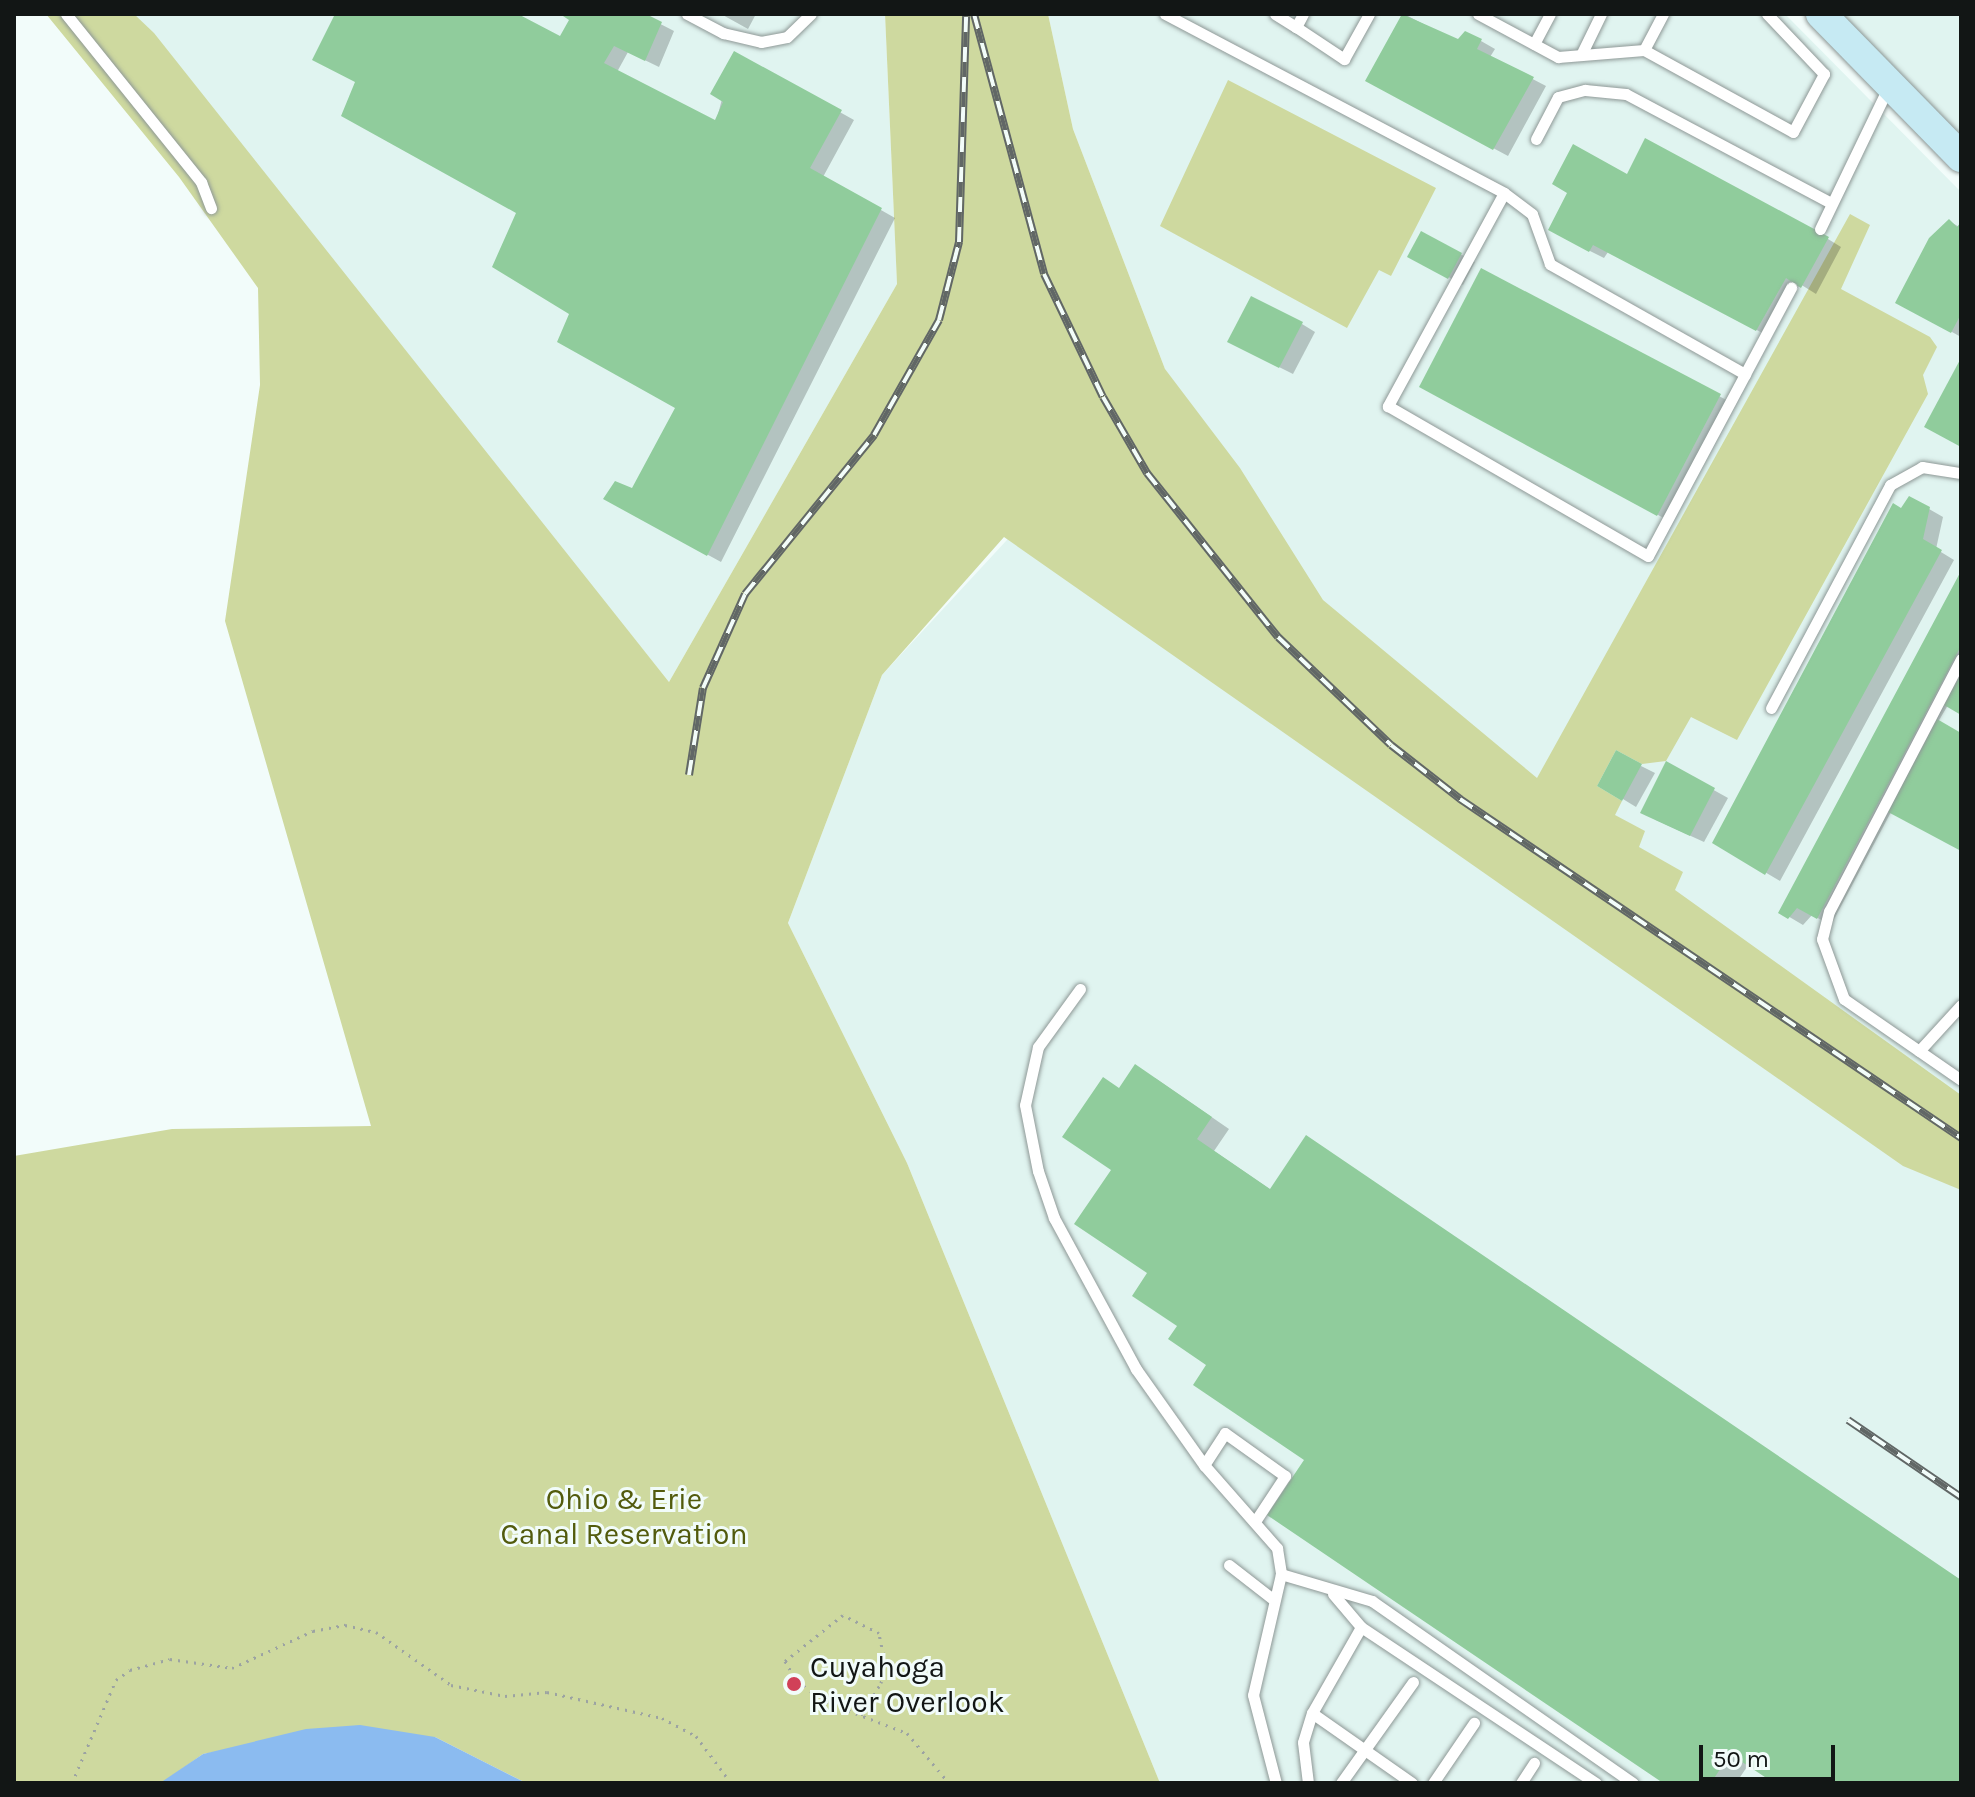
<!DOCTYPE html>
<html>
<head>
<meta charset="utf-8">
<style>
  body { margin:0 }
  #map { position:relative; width:1975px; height:1797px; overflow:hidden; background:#f2fcfa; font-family:Karla,sans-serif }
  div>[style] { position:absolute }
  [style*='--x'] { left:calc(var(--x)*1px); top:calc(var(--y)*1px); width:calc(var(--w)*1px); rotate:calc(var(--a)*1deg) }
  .built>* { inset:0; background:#e0f4f0 }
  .green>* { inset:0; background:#ced99f }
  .water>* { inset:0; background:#8bbbf0 }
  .shadow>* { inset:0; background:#0003 }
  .building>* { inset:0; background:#90cc9c }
  .path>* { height:3px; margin-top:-1.5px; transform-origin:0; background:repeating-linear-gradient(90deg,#9ca3a2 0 2px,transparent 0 8px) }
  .roads { filter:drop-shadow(0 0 2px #8e9896) drop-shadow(0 0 2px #8e9896) }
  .service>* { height:11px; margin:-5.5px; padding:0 5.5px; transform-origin:5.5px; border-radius:5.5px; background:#fff }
  .secondary>* { height:30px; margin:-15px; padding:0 15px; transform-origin:15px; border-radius:15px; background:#c6eaf3 }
  .rail>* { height:8px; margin-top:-4px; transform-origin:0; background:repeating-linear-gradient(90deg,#f2fcfa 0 15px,#616766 0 30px); box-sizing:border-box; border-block:2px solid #616766 }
  .dots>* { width:22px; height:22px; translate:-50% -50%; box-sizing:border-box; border:4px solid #f2fcfa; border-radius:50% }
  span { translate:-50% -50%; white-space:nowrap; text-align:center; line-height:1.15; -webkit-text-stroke:6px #f2fcfa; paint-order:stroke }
  .park-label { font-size:30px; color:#525b0d }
  .poi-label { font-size:30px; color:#121615 }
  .left { translate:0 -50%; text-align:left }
  .frame { position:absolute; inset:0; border:16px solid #121615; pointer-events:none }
  .scale { position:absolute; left:1699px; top:1745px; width:136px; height:36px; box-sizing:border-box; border:4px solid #121615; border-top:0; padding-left:10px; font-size:24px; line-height:28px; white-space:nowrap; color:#121615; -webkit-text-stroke:6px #f2fcfa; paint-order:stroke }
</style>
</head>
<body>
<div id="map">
  <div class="built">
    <div style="clip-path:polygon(134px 14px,885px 14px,897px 284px,669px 682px)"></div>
    <div style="clip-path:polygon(1048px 14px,1785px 14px,1961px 192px,1961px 1783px,1160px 1783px,907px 1163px,788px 923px,882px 675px,1165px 369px,1073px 129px)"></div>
    <div style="clip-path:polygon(1821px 14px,1961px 14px,1961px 157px)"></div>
  </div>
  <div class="green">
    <div style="clip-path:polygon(46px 14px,134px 14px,154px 33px,669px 682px,897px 284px,885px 14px,1048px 14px,1073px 129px,1165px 369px,1240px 468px,1323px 600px,1537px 778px,1850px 214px,1870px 225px,1841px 289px,1930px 337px,1937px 347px,1923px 375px,1928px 394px,1737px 740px,1691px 717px,1666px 761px,1642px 764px,1616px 750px,1597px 786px,1622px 801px,1615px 815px,1645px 831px,1639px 847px,1683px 872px,1675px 890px,1961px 1095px,1961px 1190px,1903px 1166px,1004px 537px,882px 675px,788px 923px,907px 1163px,1160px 1783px,526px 1783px,435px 1737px,250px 1746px,203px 1754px,162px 1783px,14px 1783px,14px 1156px,172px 1129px,371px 1126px,225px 621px,260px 385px,258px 288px,179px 177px)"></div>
    <div style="clip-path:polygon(1228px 80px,1436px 188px,1391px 276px,1379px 270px,1347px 328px,1160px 226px)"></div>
  </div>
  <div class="water">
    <div style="clip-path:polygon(360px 1725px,435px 1737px,526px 1783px,160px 1783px,203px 1754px,306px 1729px)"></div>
  </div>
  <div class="shadow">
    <div style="clip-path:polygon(338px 14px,514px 14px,561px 39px,572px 20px,564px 14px,641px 14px,674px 31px,659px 67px,628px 52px,617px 72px,716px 122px,734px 53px,854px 120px,823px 177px,895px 218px,721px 562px,606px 499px,633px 490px,678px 407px,518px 212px,357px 82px)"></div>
    <div style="clip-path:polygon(721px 14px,756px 14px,748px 29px)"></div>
    <div style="clip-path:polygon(1404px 14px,1458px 42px,1481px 41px,1495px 49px,1490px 57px,1546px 86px,1508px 156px,1368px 81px)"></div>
    <div style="clip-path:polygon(1627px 177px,1828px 239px,1841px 247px,1816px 294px,1800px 284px,1770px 337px,1608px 252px,1604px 258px,1564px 238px)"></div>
    <div style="clip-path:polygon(1949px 221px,1961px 228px,1961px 337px,1898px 302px)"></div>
    <div style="clip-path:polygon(1422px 233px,1475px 262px,1463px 285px,1410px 256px)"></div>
    <div style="clip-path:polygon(1482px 271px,1734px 404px,1671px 522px,1421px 386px)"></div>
    <div style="clip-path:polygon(1302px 324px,1315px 332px,1293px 374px,1243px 349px)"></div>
    <div style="clip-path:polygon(1929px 509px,1943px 517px,1936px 549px,1954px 560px,1780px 881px,1714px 842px,1902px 510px)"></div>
    <div style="clip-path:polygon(1961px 575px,1961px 713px,1948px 705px,1938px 722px,1961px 735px,1961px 850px,1891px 812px,1831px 925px,1812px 915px,1803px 925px,1781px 912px)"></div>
    <div style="clip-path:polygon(1667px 764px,1728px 798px,1704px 842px,1656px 820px)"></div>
    <div style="clip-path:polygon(1641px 766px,1655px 773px,1636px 807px,1600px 785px)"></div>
    <div style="clip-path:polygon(1155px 1078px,1229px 1129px,1214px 1151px,1271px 1190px,1961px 1580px,1961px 1783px,1777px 1783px,1749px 1764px,1736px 1783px,1667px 1783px,1307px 1460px,1180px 1325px,1150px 1273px,1113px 1170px,1121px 1090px)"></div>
  </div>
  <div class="building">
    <div style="clip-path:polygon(335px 14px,518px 14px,560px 36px,569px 20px,560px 14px,646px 14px,662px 22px,645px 61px,614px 46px,604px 63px,715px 120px,723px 102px,710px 94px,734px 51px,842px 110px,810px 168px,882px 208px,707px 556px,603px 499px,615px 481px,632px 488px,675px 408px,557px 342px,569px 314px,492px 267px,516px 213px,341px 116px,355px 82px,312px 60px)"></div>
    <div style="clip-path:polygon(1402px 14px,1458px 39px,1465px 31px,1482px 39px,1477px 49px,1534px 77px,1493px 150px,1365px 81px)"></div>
    <div style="clip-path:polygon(1645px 138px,1829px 237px,1801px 288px,1786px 278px,1756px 331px,1593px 245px,1589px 252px,1548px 230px,1567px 193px,1552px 184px,1573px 144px,1627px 174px)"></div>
    <div style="clip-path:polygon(1949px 219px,1957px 227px,1961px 222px,1961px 314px,1951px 333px,1895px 303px,1929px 238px)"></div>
    <div style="clip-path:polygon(1421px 231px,1462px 253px,1448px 279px,1407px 257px)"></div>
    <div style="clip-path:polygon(1481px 268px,1721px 394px,1657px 516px,1419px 387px)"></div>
    <div style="clip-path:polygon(1251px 296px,1303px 322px,1279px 368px,1227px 342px)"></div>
    <div style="clip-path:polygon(1961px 358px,1961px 447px,1924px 427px)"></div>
    <div style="clip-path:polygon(1909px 496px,1930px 507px,1923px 539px,1942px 550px,1765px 875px,1712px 843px,1893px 503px,1901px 508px)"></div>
    <div style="clip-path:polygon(1961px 571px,1961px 646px,1817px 919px,1797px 908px,1788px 919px,1778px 913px)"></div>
    <div style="clip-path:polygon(1961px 674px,1961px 715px,1944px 705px)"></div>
    <div style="clip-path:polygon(1937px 719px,1961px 733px,1961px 851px,1888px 812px)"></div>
    <div style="clip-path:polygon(1616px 750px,1642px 764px,1622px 801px,1597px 786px)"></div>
    <div style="clip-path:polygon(1666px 761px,1715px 788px,1690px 836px,1640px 813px)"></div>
    <div style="clip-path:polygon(1135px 1064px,1212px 1117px,1197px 1139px,1270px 1189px,1306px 1135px,1961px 1580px,1961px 1783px,1774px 1783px,1730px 1754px,1711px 1783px,1663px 1783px,1267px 1515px,1304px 1460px,1193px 1385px,1206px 1365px,1168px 1339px,1177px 1326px,1132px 1296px,1147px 1273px,1074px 1224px,1111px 1170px,1062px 1137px,1103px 1077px,1119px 1088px)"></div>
  </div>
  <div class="path">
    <div style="--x:861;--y:1715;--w:38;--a:-58"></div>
    <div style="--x:881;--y:1683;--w:21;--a:-79"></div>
    <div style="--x:885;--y:1662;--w:30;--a:-102"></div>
    <div style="--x:879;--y:1633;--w:40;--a:-153.4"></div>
    <div style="--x:843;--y:1615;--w:74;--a:141.6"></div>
    <div style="--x:785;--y:1661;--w:23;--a:59"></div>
    <div style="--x:797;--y:1681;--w:36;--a:36"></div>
    <div style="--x:826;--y:1702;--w:87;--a:20.9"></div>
    <div style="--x:907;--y:1733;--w:65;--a:50"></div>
    <div style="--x:72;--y:1783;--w:112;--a:-66.9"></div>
    <div style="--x:116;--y:1680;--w:17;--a:-36"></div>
    <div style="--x:130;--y:1670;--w:41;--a:-15.4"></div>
    <div style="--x:170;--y:1659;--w:63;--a:8.3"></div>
    <div style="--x:232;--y:1668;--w:89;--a:-24.6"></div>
    <div style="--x:313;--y:1631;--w:33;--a:-11"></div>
    <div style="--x:345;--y:1625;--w:32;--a:13"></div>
    <div style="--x:376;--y:1632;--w:92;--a:35.2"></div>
    <div style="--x:451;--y:1685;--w:55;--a:11.5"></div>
    <div style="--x:505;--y:1696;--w:42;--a:-5.4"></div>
    <div style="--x:547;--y:1692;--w:118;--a:12.7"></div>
    <div style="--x:662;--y:1718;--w:38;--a:28"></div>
    <div style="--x:696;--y:1736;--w:59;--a:53.3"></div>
  </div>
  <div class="roads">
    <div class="service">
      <div style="--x:66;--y:14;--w:216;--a:51.2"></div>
      <div style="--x:201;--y:182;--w:28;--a:69"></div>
      <div style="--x:687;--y:14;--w:41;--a:27.8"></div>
      <div style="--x:723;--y:33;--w:39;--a:13"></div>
      <div style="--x:761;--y:42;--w:26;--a:-11"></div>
      <div style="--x:787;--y:37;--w:33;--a:-44"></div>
      <div style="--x:1165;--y:14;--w:383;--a:27.8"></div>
      <div style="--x:1275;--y:14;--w:25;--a:32"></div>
      <div style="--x:1303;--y:14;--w:15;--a:118"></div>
      <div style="--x:1296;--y:27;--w:58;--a:33.7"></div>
      <div style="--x:1344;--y:59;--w:51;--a:-60.9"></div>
      <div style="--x:1478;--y:14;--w:91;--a:28.3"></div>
      <div style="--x:1558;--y:57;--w:86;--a:-4.7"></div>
      <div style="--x:1644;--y:50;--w:170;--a:28.8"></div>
      <div style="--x:1793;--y:132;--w:66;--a:-61.9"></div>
      <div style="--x:1824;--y:74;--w:83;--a:-133.5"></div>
      <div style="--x:1534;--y:44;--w:34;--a:-62"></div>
      <div style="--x:1644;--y:50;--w:41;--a:-62.2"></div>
      <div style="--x:1581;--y:55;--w:46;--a:-64"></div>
      <div style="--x:1536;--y:139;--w:47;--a:-62.4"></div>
      <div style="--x:1558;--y:97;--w:28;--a:-15"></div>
      <div style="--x:1585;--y:90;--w:41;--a:5.6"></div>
      <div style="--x:1626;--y:94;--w:232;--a:28"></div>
      <div style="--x:1820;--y:229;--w:157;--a:-64.3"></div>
      <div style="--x:1745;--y:374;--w:224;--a:-150.6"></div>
      <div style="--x:1550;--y:264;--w:53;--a:-109.8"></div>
      <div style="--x:1532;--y:214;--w:35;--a:-143"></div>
      <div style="--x:1504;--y:193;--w:243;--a:118.6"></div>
      <div style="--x:1388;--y:406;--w:300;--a:30"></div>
      <div style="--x:1648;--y:556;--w:206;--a:-61.9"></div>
      <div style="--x:1745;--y:374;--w:98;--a:-61.9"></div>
      <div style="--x:1961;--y:659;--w:284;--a:117.6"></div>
      <div style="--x:1829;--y:911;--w:29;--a:104"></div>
      <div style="--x:1822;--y:939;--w:64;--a:69.9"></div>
      <div style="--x:1844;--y:999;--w:142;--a:34.7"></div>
      <div style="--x:1771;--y:708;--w:253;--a:-61.9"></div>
      <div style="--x:1890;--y:485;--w:37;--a:-29"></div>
      <div style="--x:1922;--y:467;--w:39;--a:9"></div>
      <div style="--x:1080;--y:989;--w:72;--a:125.9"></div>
      <div style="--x:1038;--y:1047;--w:59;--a:102.6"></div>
      <div style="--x:1025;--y:1105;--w:67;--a:78.9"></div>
      <div style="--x:1038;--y:1171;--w:50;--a:71.2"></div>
      <div style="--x:1054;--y:1218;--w:172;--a:61.5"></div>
      <div style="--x:1136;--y:1369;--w:118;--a:54.7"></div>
      <div style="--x:1919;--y:1051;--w:62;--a:-47.6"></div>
      <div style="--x:1256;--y:1520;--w:53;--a:-56.6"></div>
      <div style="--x:1285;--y:1476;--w:74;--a:-144.4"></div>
      <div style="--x:1225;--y:1433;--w:38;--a:123"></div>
      <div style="--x:1204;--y:1465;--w:111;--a:48.7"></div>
      <div style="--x:1277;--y:1548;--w:26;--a:81"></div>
      <div style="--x:1281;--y:1574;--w:124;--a:103"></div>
      <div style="--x:1253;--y:1695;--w:91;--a:75.4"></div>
      <div style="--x:1229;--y:1565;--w:57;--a:37.9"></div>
      <div style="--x:1281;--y:1574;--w:95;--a:16.5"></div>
      <div style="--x:1372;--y:1601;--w:318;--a:34.9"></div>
      <div style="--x:1333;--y:1594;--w:43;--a:49.7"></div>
      <div style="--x:1361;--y:1627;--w:282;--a:33.6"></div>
      <div style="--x:1312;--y:1713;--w:99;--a:-60.3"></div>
      <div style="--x:1308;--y:1783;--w:41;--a:-97"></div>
      <div style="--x:1303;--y:1742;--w:30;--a:-73"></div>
      <div style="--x:1312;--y:1713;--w:122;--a:35"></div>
      <div style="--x:1341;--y:1783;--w:124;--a:-54.5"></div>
      <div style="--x:1433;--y:1783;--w:73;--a:-55.7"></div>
      <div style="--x:1521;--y:1783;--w:24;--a:-57"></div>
    </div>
    <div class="secondary">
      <div style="--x:1821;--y:14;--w:200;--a:45.6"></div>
    </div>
  </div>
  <div class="rail">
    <div style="--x:974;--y:14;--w:269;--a:74.9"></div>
    <div style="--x:1044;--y:274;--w:136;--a:64.4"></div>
    <div style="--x:1103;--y:397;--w:88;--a:59.9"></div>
    <div style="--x:1147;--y:473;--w:210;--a:51.4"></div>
    <div style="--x:1278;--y:637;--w:156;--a:43.7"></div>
    <div style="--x:1391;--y:745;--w:88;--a:38"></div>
    <div style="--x:1460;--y:799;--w:605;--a:34.08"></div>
    <div style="--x:689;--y:775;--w:88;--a:-80.9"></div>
    <div style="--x:703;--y:688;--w:103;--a:-65.9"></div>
    <div style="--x:745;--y:594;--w:205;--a:-50.9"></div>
    <div style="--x:874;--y:435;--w:132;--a:-60.5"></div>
    <div style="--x:939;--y:320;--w:81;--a:-75.6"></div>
    <div style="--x:959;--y:242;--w:226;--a:-88.2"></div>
    <div style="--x:1848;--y:1420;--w:137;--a:34.3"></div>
  </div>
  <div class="dots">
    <div style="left:794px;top:1684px;background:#d14158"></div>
  </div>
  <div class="park-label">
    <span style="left:624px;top:1516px">Ohio &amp; Erie<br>Canal Reservation</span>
  </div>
  <div class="poi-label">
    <span class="left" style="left:810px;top:1684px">Cuyahoga<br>River Overlook</span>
  </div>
  <div class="frame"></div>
  <div class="scale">50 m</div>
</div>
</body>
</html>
